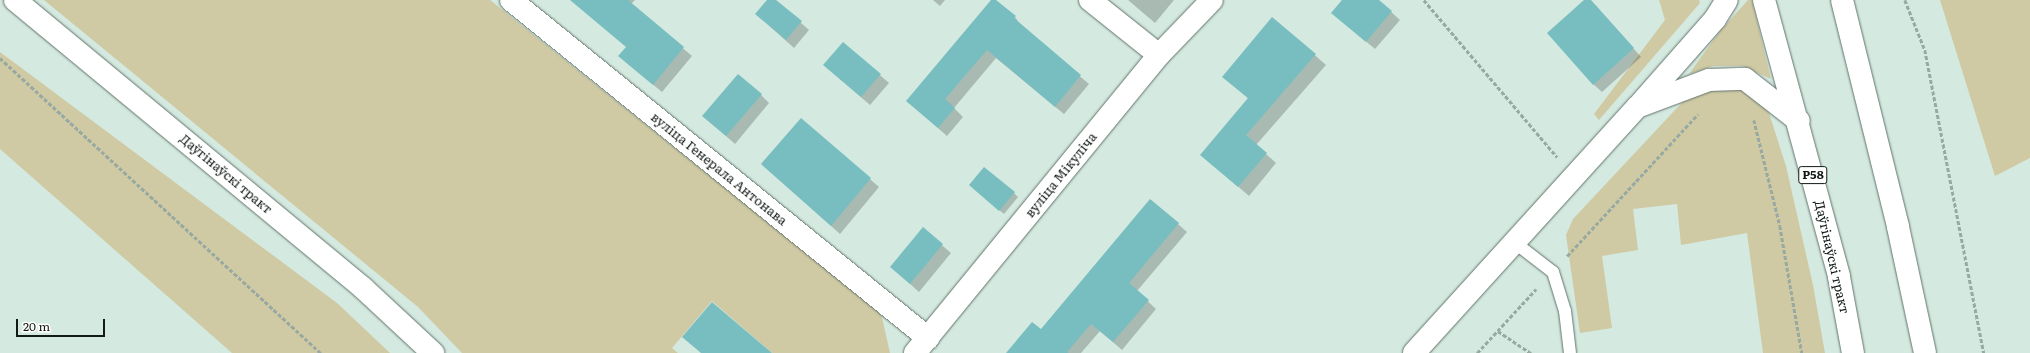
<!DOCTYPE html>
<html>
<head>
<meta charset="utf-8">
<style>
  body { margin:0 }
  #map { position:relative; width:2030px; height:353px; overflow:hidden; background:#d4e9df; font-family:Literata,serif }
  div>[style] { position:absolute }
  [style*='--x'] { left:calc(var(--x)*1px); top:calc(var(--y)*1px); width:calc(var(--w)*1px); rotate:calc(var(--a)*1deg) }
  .green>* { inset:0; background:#cfcaa4 }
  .shadow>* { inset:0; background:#0003 }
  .building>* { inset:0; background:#78bec0 }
  .path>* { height:2.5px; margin-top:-1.25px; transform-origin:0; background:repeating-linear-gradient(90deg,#98a9a1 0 4px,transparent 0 6px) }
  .roads { filter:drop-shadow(0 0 1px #61736b) drop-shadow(0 0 1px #61736b) }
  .lane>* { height:12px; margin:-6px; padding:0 6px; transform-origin:6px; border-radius:6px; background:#fff }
  .street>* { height:22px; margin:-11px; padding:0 11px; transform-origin:11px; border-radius:11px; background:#fff }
  .primary>* { height:22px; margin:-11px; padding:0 11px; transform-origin:11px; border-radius:11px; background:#fff }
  span { translate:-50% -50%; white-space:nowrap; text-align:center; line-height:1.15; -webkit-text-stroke:3px #fff; paint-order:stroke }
  .shield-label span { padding:1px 3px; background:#fff; border:1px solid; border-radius:3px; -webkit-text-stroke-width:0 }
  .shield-label { font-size:12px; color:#121a16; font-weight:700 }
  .street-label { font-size:13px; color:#121a16 }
  .scale { position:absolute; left:16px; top:319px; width:89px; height:18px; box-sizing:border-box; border:2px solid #121a16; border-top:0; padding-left:5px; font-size:12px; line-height:14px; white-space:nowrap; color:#121a16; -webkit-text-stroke:3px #fff; paint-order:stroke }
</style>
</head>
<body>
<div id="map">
  <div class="green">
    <div style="clip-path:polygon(44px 0,490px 0,881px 313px,890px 353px,772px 353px,712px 301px,672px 348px,678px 353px,462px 353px,418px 307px)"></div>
    <div style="clip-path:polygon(1659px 0,1699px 0,1700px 3px,1599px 120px,1594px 114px,1665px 20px)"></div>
    <div style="clip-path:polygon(1748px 0,1752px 0,1771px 79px,1742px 66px,1714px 66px,1689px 74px,1720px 31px)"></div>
    <div style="clip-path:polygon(1940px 0,2030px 0,2030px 158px,1995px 176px)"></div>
    <div style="clip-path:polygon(0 52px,337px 303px,390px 353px,232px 353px,0 149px)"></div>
    <div style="clip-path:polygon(1746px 85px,1767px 107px,1786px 166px,1813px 285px,1825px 353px,1763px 353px,1747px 233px,1681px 245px,1677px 204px,1633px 209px,1638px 250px,1602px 256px,1612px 328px,1580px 333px,1566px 235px,1573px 219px,1690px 94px)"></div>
  </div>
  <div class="shadow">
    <div style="clip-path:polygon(581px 0,635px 0,631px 4px,692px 56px,662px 92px,628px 64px,627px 47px,577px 5px)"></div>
    <div style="clip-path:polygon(768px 0,775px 0,809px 30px,794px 48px,756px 14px)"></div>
    <div style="clip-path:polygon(933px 0,945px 0,940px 6px)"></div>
    <div style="clip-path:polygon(993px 0,1015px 17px,1022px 27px,1089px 84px,1064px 114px,996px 58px,954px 108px,963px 117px,947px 136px,907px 101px)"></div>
    <div style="clip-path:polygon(1128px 0,1174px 0,1155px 23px)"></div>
    <div style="clip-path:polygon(1343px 0,1378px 0,1400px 20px,1375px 49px,1332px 13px)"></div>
    <div style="clip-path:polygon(1586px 0,1590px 0,1596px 6px,1641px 57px,1602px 92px,1593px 84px)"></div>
    <div style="clip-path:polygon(1273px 18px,1326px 65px,1256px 145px,1276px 163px,1249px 196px,1212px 164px,1249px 99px,1223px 77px)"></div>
    <div style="clip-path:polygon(843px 43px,889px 83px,870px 105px,833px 73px)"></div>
    <div style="clip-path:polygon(761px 95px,769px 103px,735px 144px,703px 116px)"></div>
    <div style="clip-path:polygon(801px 119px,879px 187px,840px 234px,771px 172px)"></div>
    <div style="clip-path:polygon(974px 189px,1014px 193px,1018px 197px,1004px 214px)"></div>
    <div style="clip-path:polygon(1151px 200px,1187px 232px,1137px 291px,1156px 309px,1122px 350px,1100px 331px,1081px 353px,1007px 353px,1041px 331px)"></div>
    <div style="clip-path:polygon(923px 229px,951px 253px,919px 292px,891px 267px)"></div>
  </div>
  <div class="building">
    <div style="clip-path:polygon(570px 0,628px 0,684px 47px,653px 85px,618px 56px,626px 47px)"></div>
    <div style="clip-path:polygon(767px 0,776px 0,802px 21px,786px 40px,755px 14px)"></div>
    <div style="clip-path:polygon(991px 0,996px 0,1016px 16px,1014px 18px,1081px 75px,1055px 107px,987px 50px,945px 99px,955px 108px,938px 128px,906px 101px)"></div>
    <div style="clip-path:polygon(1342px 0,1379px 0,1392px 11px,1366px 42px,1331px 13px)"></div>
    <div style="clip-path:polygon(1584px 0,1591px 0,1634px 48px,1593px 85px,1547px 33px)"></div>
    <div style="clip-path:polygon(1272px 17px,1316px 54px,1246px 135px,1267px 153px,1238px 187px,1200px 155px,1248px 98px,1222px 77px)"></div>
    <div style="clip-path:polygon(843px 42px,881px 74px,861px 97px,823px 65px)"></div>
    <div style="clip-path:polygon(738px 74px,762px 94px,726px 136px,702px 116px)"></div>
    <div style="clip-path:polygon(801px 118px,871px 178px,831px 226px,761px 164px)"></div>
    <div style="clip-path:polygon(984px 167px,1015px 192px,999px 211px,969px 185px)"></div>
    <div style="clip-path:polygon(1150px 199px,1179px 223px,1129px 283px,1149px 300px,1113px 342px,1091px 324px,1067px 352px,1069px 353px,1006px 353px,1032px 322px,1041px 329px)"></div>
    <div style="clip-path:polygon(923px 227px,943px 244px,910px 284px,890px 267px)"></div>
    <div style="clip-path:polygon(712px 302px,772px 353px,701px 353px,682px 337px)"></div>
  </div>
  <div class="path">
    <div style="--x:1424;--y:0;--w:206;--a:49.7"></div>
    <div style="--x:1905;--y:0;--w:54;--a:68.2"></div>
    <div style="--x:1925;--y:50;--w:309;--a:79"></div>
    <div style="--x:0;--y:58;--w:436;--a:42.6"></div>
    <div style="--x:1754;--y:120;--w:109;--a:76.2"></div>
    <div style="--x:1780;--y:226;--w:129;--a:80.2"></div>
    <div style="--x:1567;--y:256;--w:193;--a:-47.3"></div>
    <div style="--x:1498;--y:331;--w:40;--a:34"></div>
    <div style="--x:1477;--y:353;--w:87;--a:-47.3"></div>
  </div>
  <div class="roads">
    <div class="lane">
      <div style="--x:1514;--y:242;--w:49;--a:37.6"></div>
      <div style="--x:1553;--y:272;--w:41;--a:72.9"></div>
      <div style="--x:1565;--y:311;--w:42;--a:83.2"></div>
    </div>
    <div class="street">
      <div style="--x:15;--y:0;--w:452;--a:39.6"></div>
      <div style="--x:363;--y:288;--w:96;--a:42.9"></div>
      <div style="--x:511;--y:0;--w:537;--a:39.03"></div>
      <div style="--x:1090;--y:0;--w:88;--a:38.6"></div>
      <div style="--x:915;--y:353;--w:385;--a:-50.7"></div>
      <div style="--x:1159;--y:55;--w:76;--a:-46.1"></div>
      <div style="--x:1414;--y:353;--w:332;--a:-47.8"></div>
    </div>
    <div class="primary">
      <div style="--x:1764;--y:0;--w:287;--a:74.8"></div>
      <div style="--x:1839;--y:277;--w:77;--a:79.6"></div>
      <div style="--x:1842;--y:0;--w:234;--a:76.1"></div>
      <div style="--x:1898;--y:227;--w:129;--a:77.9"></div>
      <div style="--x:1641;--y:103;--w:112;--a:-48.6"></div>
      <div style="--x:1715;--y:19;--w:22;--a:-58"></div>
      <div style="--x:1637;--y:107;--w:77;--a:-20.6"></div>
      <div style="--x:1709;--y:80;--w:36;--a:-2"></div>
      <div style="--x:1745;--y:79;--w:68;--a:37.9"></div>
    </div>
  </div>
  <div class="shield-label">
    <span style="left:1813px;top:175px">Р58</span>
  </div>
  <div class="street-label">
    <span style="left:719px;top:169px;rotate:39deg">вуліца Генерала Антонава</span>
    <span style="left:226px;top:174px;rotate:40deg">Даўгінаўскі тракт</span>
    <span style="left:1061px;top:175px;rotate:-51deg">вуліца Мікуліча</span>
    <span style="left:1832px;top:257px;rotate:77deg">Даўгінаўскі тракт</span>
  </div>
  <div class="scale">20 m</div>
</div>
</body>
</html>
